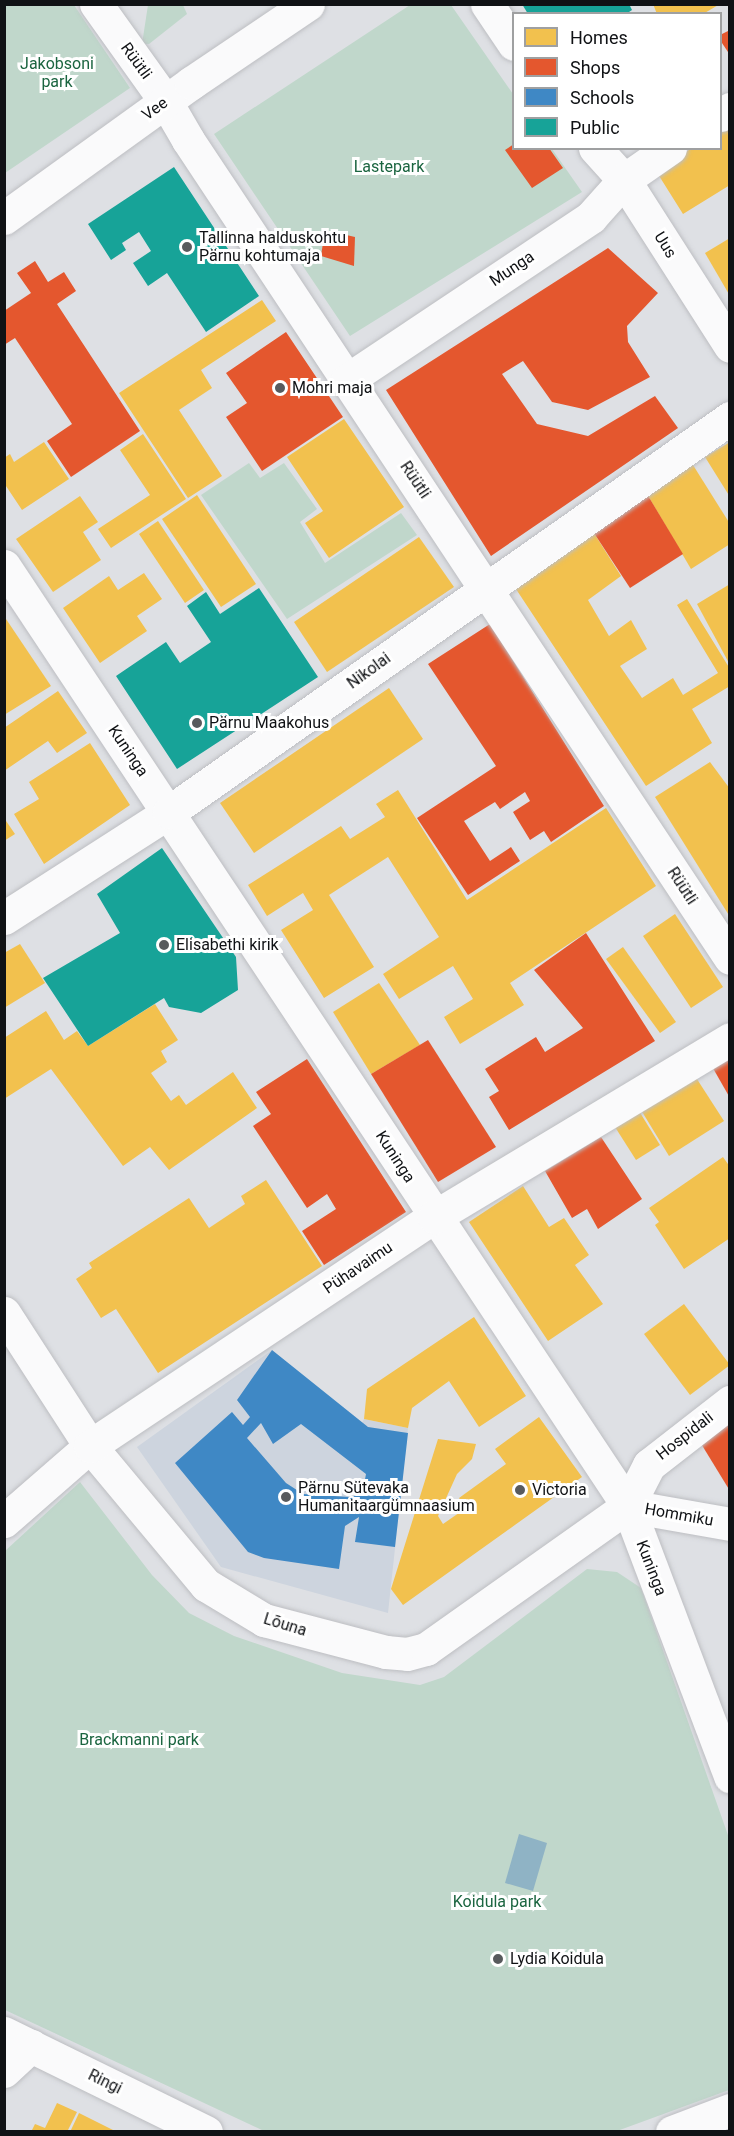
<!DOCTYPE html>
<html>
<head>
<meta charset="utf-8">
<style>
  body { margin:0 }
  #map { position:relative; width:734px; height:2136px; overflow:hidden; background:#dee0e4; font-family:Roboto,sans-serif }
  div>[style] { position:absolute }
  [style*='--x'] { left:calc(var(--x)*1px); top:calc(var(--y)*1px); width:calc(var(--w)*1px); rotate:calc(var(--a)*1deg) }
  .built>* { inset:0; background:#cdd4de }
  .green>* { inset:0; background:#c0d7cb }
  .water>* { inset:0; background:#8fb3c5 }
  .homes>* { inset:0; background:#f2c14e }
  .shops>* { inset:0; background:#e4572e }
  .schools>* { inset:0; background:#3f88c5 }
  .public>* { inset:0; background:#17a398 }
  .roads { filter:drop-shadow(0 0 2px #bdbec2) drop-shadow(0 0 2px #bdbec2) }
  .minor>* { height:33px; margin:-16.5px; padding:0 16.5px; transform-origin:16.5px; border-radius:16.5px; background:#fafafb }
  .dots>* { width:16px; height:16px; translate:-50% -50%; box-sizing:border-box; border:3px solid #fff; border-radius:50% }
  span { translate:-50% -50%; white-space:nowrap; text-align:center; line-height:1.15; -webkit-text-stroke:6px #fff; paint-order:stroke }
  .street-label { font-size:16px; color:#101215 }
  .park-label { font-size:16px; color:#1b6540 }
  .poi-label { font-size:16px; color:#101215 }
  .left { translate:0 -50%; text-align:left }
  .frame { position:absolute; inset:0; border:6px solid #101215; pointer-events:none }
  .legend { position:absolute; left:512px; top:12px; width:210px; height:138px; box-sizing:border-box; background:#fff; border:2px solid #9fa0a1; margin:0; padding:8px 10px; list-style:none; font-size:18px; color:#101215 }
  .legend li { display:flex; align-items:center; gap:12px; height:30px }
  .legend b { width:30px; border:2px solid #9fa0a1 }
</style>
</head>
<body>
<div id="map">
  <div class="built">
    <div style="clip-path:polygon(272px 1350px,362px 1423px,364px 1419px,408px 1428px,388px 1613px,221px 1567px,137px 1447px)"></div>
  </div>
  <div class="green">
    <div style="clip-path:polygon(5px 4px,74px 5px,130px 88px,5px 173px)"></div>
    <div style="clip-path:polygon(148px 5px,183px 5px,187px 14px,149px 44px,142px 44px)"></div>
    <div style="clip-path:polygon(410px 5px,451px 5px,513px 94px,514px 148px,552px 149px,582px 192px,350px 336px,214px 134px)"></div>
    <div style="clip-path:polygon(249px 463px,260px 478px,284px 463px,317px 509px,300px 522px,325px 563px,401px 513px,417px 535px,287px 619px,201px 495px)"></div>
    <div style="clip-path:polygon(80px 1482px,152px 1575px,189px 1613px,234px 1636px,342px 1673px,420px 1685px,444px 1677px,587px 1569px,617px 1572px,641px 1588px,729px 1838px,729px 2090px,617px 2131px,264px 2131px,5px 2010px,5px 1551px)"></div>
  </div>
  <div class="water">
    <div style="clip-path:polygon(519px 1834px,547px 1843px,533px 1891px,505px 1883px)"></div>
  </div>
  <div class="homes">
    <div style="clip-path:polygon(653px 4px,720px 4px,703px 14px,657px 14px)"></div>
    <div style="clip-path:polygon(730px 125px,730px 185px,683px 214px,656px 171px,692px 148px,720px 148px,720px 130px)"></div>
    <div style="clip-path:polygon(730px 238px,730px 296px,705px 253px)"></div>
    <div style="clip-path:polygon(262px 300px,276px 321px,201px 370px,212px 388px,179px 410px,222px 476px,188px 498px,119px 393px)"></div>
    <div style="clip-path:polygon(344px 419px,404px 507px,329px 558px,305px 523px,323px 511px,287px 457px)"></div>
    <div style="clip-path:polygon(143px 434px,186px 499px,111px 548px,98px 529px,150px 495px,120px 450px)"></div>
    <div style="clip-path:polygon(44px 442px,69px 479px,22px 510px,4px 483px,4px 458px,10px 454px,14px 462px)"></div>
    <div style="clip-path:polygon(730px 442px,730px 497px,705px 457px)"></div>
    <div style="clip-path:polygon(693px 465px,730px 524px,730px 544px,691px 569px,647px 494px)"></div>
    <div style="clip-path:polygon(197px 495px,256px 584px,221px 607px,162px 519px)"></div>
    <div style="clip-path:polygon(80px 496px,98px 522px,83px 532px,101px 560px,53px 592px,16px 539px)"></div>
    <div style="clip-path:polygon(158px 521px,204px 590px,185px 603px,139px 534px)"></div>
    <div style="clip-path:polygon(592px 530px,621px 576px,588px 600px,609px 636px,631px 620px,647px 649px,620px 666px,642px 698px,673px 678px,683px 695px,718px 673px,677px 605px,687px 599px,730px 669px,730px 686px,692px 709px,712px 743px,646px 786px,512px 583px)"></div>
    <div style="clip-path:polygon(419px 537px,454px 587px,327px 672px,294px 622px)"></div>
    <div style="clip-path:polygon(144px 573px,162px 599px,137px 616px,147px 631px,100px 663px,63px 608px,109px 576px,118px 590px)"></div>
    <div style="clip-path:polygon(730px 584px,730px 665px,697px 604px)"></div>
    <div style="clip-path:polygon(4px 616px,51px 686px,4px 715px)"></div>
    <div style="clip-path:polygon(389px 688px,423px 739px,254px 853px,220px 803px)"></div>
    <div style="clip-path:polygon(58px 691px,87px 733px,57px 753px,48px 741px,4px 771px,4px 728px)"></div>
    <div style="clip-path:polygon(90px 743px,130px 805px,44px 864px,14px 814px,39px 799px,29px 782px)"></div>
    <div style="clip-path:polygon(710px 762px,730px 789px,730px 917px,655px 797px)"></div>
    <div style="clip-path:polygon(398px 790px,467px 900px,606px 808px,656px 886px,510px 983px,524px 1005px,460px 1044px,444px 1017px,473px 999px,453px 966px,399px 999px,383px 974px,439px 937px,388px 857px,329px 895px,374px 967px,324px 998px,281px 930px,313px 910px,303px 893px,267px 916px,248px 885px,341px 826px,350px 839px,385px 817px,376px 804px)"></div>
    <div style="clip-path:polygon(4px 818px,15px 834px,4px 841px)"></div>
    <div style="clip-path:polygon(675px 914px,723px 987px,691px 1008px,643px 936px)"></div>
    <div style="clip-path:polygon(20px 944px,45px 983px,4px 1008px,4px 953px)"></div>
    <div style="clip-path:polygon(623px 947px,676px 1022px,660px 1033px,606px 959px)"></div>
    <div style="clip-path:polygon(379px 983px,420px 1045px,371px 1074px,333px 1012px)"></div>
    <div style="clip-path:polygon(155px 1004px,178px 1040px,161px 1051px,167px 1062px,151px 1073px,171px 1101px,179px 1095px,186px 1105px,233px 1072px,257px 1108px,169px 1170px,150px 1147px,123px 1166px,51px 1069px,4px 1099px,4px 1038px,46px 1011px,64px 1040px,77px 1031px,88px 1046px)"></div>
    <div style="clip-path:polygon(695px 1076px,724px 1121px,669px 1156px,641px 1110px)"></div>
    <div style="clip-path:polygon(639px 1111px,660px 1145px,636px 1160px,615px 1127px)"></div>
    <div style="clip-path:polygon(723px 1157px,730px 1167px,730px 1238px,684px 1269px,655px 1225px,659px 1222px,649px 1208px)"></div>
    <div style="clip-path:polygon(266px 1180px,322px 1266px,158px 1373px,116px 1309px,101px 1318px,76px 1279px,92px 1268px,89px 1263px,189px 1198px,209px 1228px,245px 1204px,241px 1196px)"></div>
    <div style="clip-path:polygon(523px 1186px,549px 1227px,564px 1218px,589px 1255px,575px 1265px,603px 1304px,548px 1341px,469px 1222px)"></div>
    <div style="clip-path:polygon(684px 1304px,730px 1365px,690px 1395px,644px 1334px)"></div>
    <div style="clip-path:polygon(474px 1317px,526px 1396px,479px 1427px,449px 1381px,412px 1408px,408px 1428px,364px 1419px,367px 1389px)"></div>
    <div style="clip-path:polygon(539px 1417px,582px 1477px,403px 1605px,391px 1589px,438px 1439px,476px 1444px,472px 1459px,457px 1474px,438px 1516px,443px 1524px,466px 1508px,459px 1498px,506px 1464px,495px 1449px)"></div>
    <div style="clip-path:polygon(57px 2103px,77px 2112px,67px 2132px,31px 2132px,35px 2124px,45px 2128px)"></div>
    <div style="clip-path:polygon(79px 2113px,117px 2132px,70px 2132px)"></div>
  </div>
  <div class="shops">
    <div style="clip-path:polygon(730px 30px,730px 55px,720px 40px,720px 35px)"></div>
    <div style="clip-path:polygon(514px 144px,514px 148px,549px 148px,563px 168px,532px 188px,505px 150px)"></div>
    <div style="clip-path:polygon(325px 230px,355px 237px,354px 266px,321px 256px)"></div>
    <div style="clip-path:polygon(608px 248px,658px 293px,627px 326px,628px 342px,650px 377px,588px 410px,552px 402px,523px 361px,502px 374px,537px 424px,588px 436px,655px 396px,678px 428px,491px 556px,386px 390px)"></div>
    <div style="clip-path:polygon(35px 261px,48px 282px,64px 272px,76px 291px,57px 304px,140px 431px,71px 477px,47px 441px,72px 424px,15px 338px,4px 345px,4px 311px,31px 293px,17px 273px)"></div>
    <div style="clip-path:polygon(286px 332px,343px 417px,262px 471px,226px 417px,247px 403px,226px 373px)"></div>
    <div style="clip-path:polygon(647px 494px,683px 554px,630px 588px,592px 530px)"></div>
    <div style="clip-path:polygon(490px 624px,604px 806px,551px 842px,544px 831px,530px 840px,513px 812px,530px 801px,525px 792px,500px 809px,495px 802px,464px 821px,490px 861px,511px 847px,520px 861px,468px 895px,417px 818px,496px 766px,428px 664px)"></div>
    <div style="clip-path:polygon(586px 933px,655px 1041px,509px 1130px,489px 1097px,499px 1091px,485px 1069px,536px 1037px,545px 1052px,583px 1028px,534px 970px)"></div>
    <div style="clip-path:polygon(428px 1040px,496px 1147px,438px 1182px,371px 1074px)"></div>
    <div style="clip-path:polygon(730px 1051px,730px 1098px,710px 1063px)"></div>
    <div style="clip-path:polygon(307px 1059px,406px 1212px,324px 1265px,302px 1231px,336px 1209px,327px 1194px,307px 1208px,253px 1126px,271px 1114px,256px 1092px)"></div>
    <div style="clip-path:polygon(601px 1137px,642px 1199px,598px 1229px,587px 1209px,572px 1218px,545px 1171px)"></div>
    <div style="clip-path:polygon(730px 1422px,730px 1491px,700px 1442px)"></div>
  </div>
  <div class="schools">
    <div style="clip-path:polygon(evenodd,272px 1350px,368px 1427px,408px 1433px,395px 1547px,355px 1542px,359px 1517px,345px 1526px,339px 1569px,264px 1558px,248px 1552px,175px 1463px,232px 1412px,243px 1425px,250px 1417px,237px 1400px,272px 1350px,261px 1423px,273px 1444px,301px 1424px,366px 1474px,363px 1490px,348px 1500px,349px 1497px,303px 1494px,286px 1483px,247px 1438px,261px 1423px)"></div>
  </div>
  <div class="public">
    <div style="clip-path:polygon(522px 4px,629px 4px,632px 10px,626px 14px,528px 14px)"></div>
    <div style="clip-path:polygon(174px 167px,259px 296px,206px 332px,167px 273px,148px 286px,133px 263px,151px 251px,139px 232px,122px 243px,126px 250px,111px 260px,88px 224px)"></div>
    <div style="clip-path:polygon(259px 588px,318px 677px,177px 769px,116px 676px,166px 642px,180px 663px,211px 642px,187px 606px,206px 592px,220px 614px)"></div>
    <div style="clip-path:polygon(162px 848px,236px 957px,238px 990px,201px 1013px,169px 1007px,164px 998px,88px 1046px,43px 978px,120px 933px,97px 894px)"></div>
  </div>
  <div class="roads">
    <div class="minor">
      <div style="--x:96;--y:4;--w:120;--a:54.5"></div>
      <div style="--x:166;--y:102;--w:44;--a:59.9"></div>
      <div style="--x:188;--y:140;--w:981;--a:56.47"></div>
      <div style="--x:487;--y:4;--w:48;--a:56"></div>
      <div style="--x:720;--y:115;--w:12;--a:-31"></div>
      <div style="--x:595;--y:148;--w:43;--a:47.8"></div>
      <div style="--x:624;--y:180;--w:197;--a:57.4"></div>
      <div style="--x:4;--y:218;--w:231;--a:-35.8"></div>
      <div style="--x:191;--y:83;--w:141;--a:-34"></div>
      <div style="--x:347;--y:380;--w:293;--a:-33.7"></div>
      <div style="--x:591;--y:217;--w:50;--a:-48.3"></div>
      <div style="--x:624;--y:180;--w:56;--a:-34.8"></div>
      <div style="--x:4;--y:566;--w:1128;--a:56.42"></div>
      <div style="--x:628;--y:1506;--w:289;--a:69.3"></div>
      <div style="--x:4;--y:918;--w:196;--a:-32.7"></div>
      <div style="--x:169;--y:812;--w:686;--a:-35.08"></div>
      <div style="--x:4;--y:1313;--w:158;--a:57.1"></div>
      <div style="--x:90;--y:1446;--w:181;--a:50.2"></div>
      <div style="--x:206;--y:1585;--w:68;--a:31.1"></div>
      <div style="--x:264;--y:1620;--w:126;--a:14.7"></div>
      <div style="--x:386;--y:1652;--w:21;--a:5"></div>
      <div style="--x:407;--y:1654;--w:20;--a:-15"></div>
      <div style="--x:426;--y:1649;--w:247;--a:-35.3"></div>
      <div style="--x:628;--y:1506;--w:46;--a:-62.9"></div>
      <div style="--x:649;--y:1465;--w:103;--a:-37.9"></div>
      <div style="--x:628;--y:1506;--w:104;--a:10"></div>
      <div style="--x:4;--y:1521;--w:114;--a:-41.1"></div>
      <div style="--x:90;--y:1446;--w:413;--a:-33.7"></div>
      <div style="--x:434;--y:1217;--w:345;--a:-31"></div>
      <div style="--x:4;--y:2033;--w:225;--a:26.1"></div>
      <div style="--x:4;--y:2071;--w:37;--a:-43"></div>
      <div style="--x:672;--y:2132;--w:62;--a:-20.8"></div>
    </div>
  </div>
  <div class="dots">
    <div style="left:187px;top:247px;background:#585a5d"></div>
    <div style="left:280px;top:388px;background:#585a5d"></div>
    <div style="left:197px;top:723px;background:#585a5d"></div>
    <div style="left:164px;top:945px;background:#585a5d"></div>
    <div style="left:520px;top:1490px;background:#585a5d"></div>
    <div style="left:286px;top:1497px;background:#585a5d"></div>
    <div style="left:498px;top:1959px;background:#585a5d"></div>
  </div>
  <div class="street-label">
    <span style="left:136px;top:61px;rotate:54deg">Rüütli</span>
    <span style="left:155px;top:109px;rotate:-35deg">Vee</span>
    <span style="left:665px;top:245px;rotate:58deg">Uus</span>
    <span style="left:512px;top:269px;rotate:-34deg">Munga</span>
    <span style="left:415px;top:480px;rotate:56deg">Rüütli</span>
    <span style="left:369px;top:671px;rotate:-36deg">Nikolai</span>
    <span style="left:128px;top:751px;rotate:56deg">Kuninga</span>
    <span style="left:682px;top:886px;rotate:57deg">Rüütli</span>
    <span style="left:395px;top:1157px;rotate:57deg">Kuninga</span>
    <span style="left:358px;top:1268px;rotate:-34deg">Pühavaimu</span>
    <span style="left:685px;top:1436px;rotate:-38deg">Hospidali</span>
    <span style="left:679px;top:1515px;rotate:10deg">Hommiku</span>
    <span style="left:651px;top:1568px;rotate:69deg">Kuninga</span>
    <span style="left:285px;top:1625px;rotate:17deg">Lõuna</span>
    <span style="left:105px;top:2082px;rotate:26deg">Ringi</span>
  </div>
  <div class="park-label">
    <span style="left:57px;top:73px">Jakobsoni<br>park</span>
    <span style="left:389px;top:167px">Lastepark</span>
    <span style="left:139px;top:1740px">Brackmanni park</span>
    <span style="left:497px;top:1902px">Koidula park</span>
  </div>
  <div class="poi-label">
    <span class="left" style="left:199px;top:247px">Tallinna halduskohtu<br>Pärnu kohtumaja</span>
    <span class="left" style="left:292px;top:388px">Mohri maja</span>
    <span class="left" style="left:209px;top:723px">Pärnu Maakohus</span>
    <span class="left" style="left:176px;top:945px">Elisabethi kirik</span>
    <span class="left" style="left:298px;top:1497px">Pärnu Sütevaka<br>Humanitaargümnaasium</span>
    <span class="left" style="left:532px;top:1490px">Victoria</span>
    <span class="left" style="left:510px;top:1959px">Lydia Koidula</span>
  </div>
  <div class="frame"></div>
  <ul class="legend">
  <li><b style="height:16px;background:#f2c14e"></b>Homes</li>
  <li><b style="height:16px;background:#e4572e"></b>Shops</li>
  <li><b style="height:16px;background:#3f88c5"></b>Schools</li>
  <li><b style="height:16px;background:#17a398"></b>Public</li>
  </ul>
</div>
</body>
</html>
